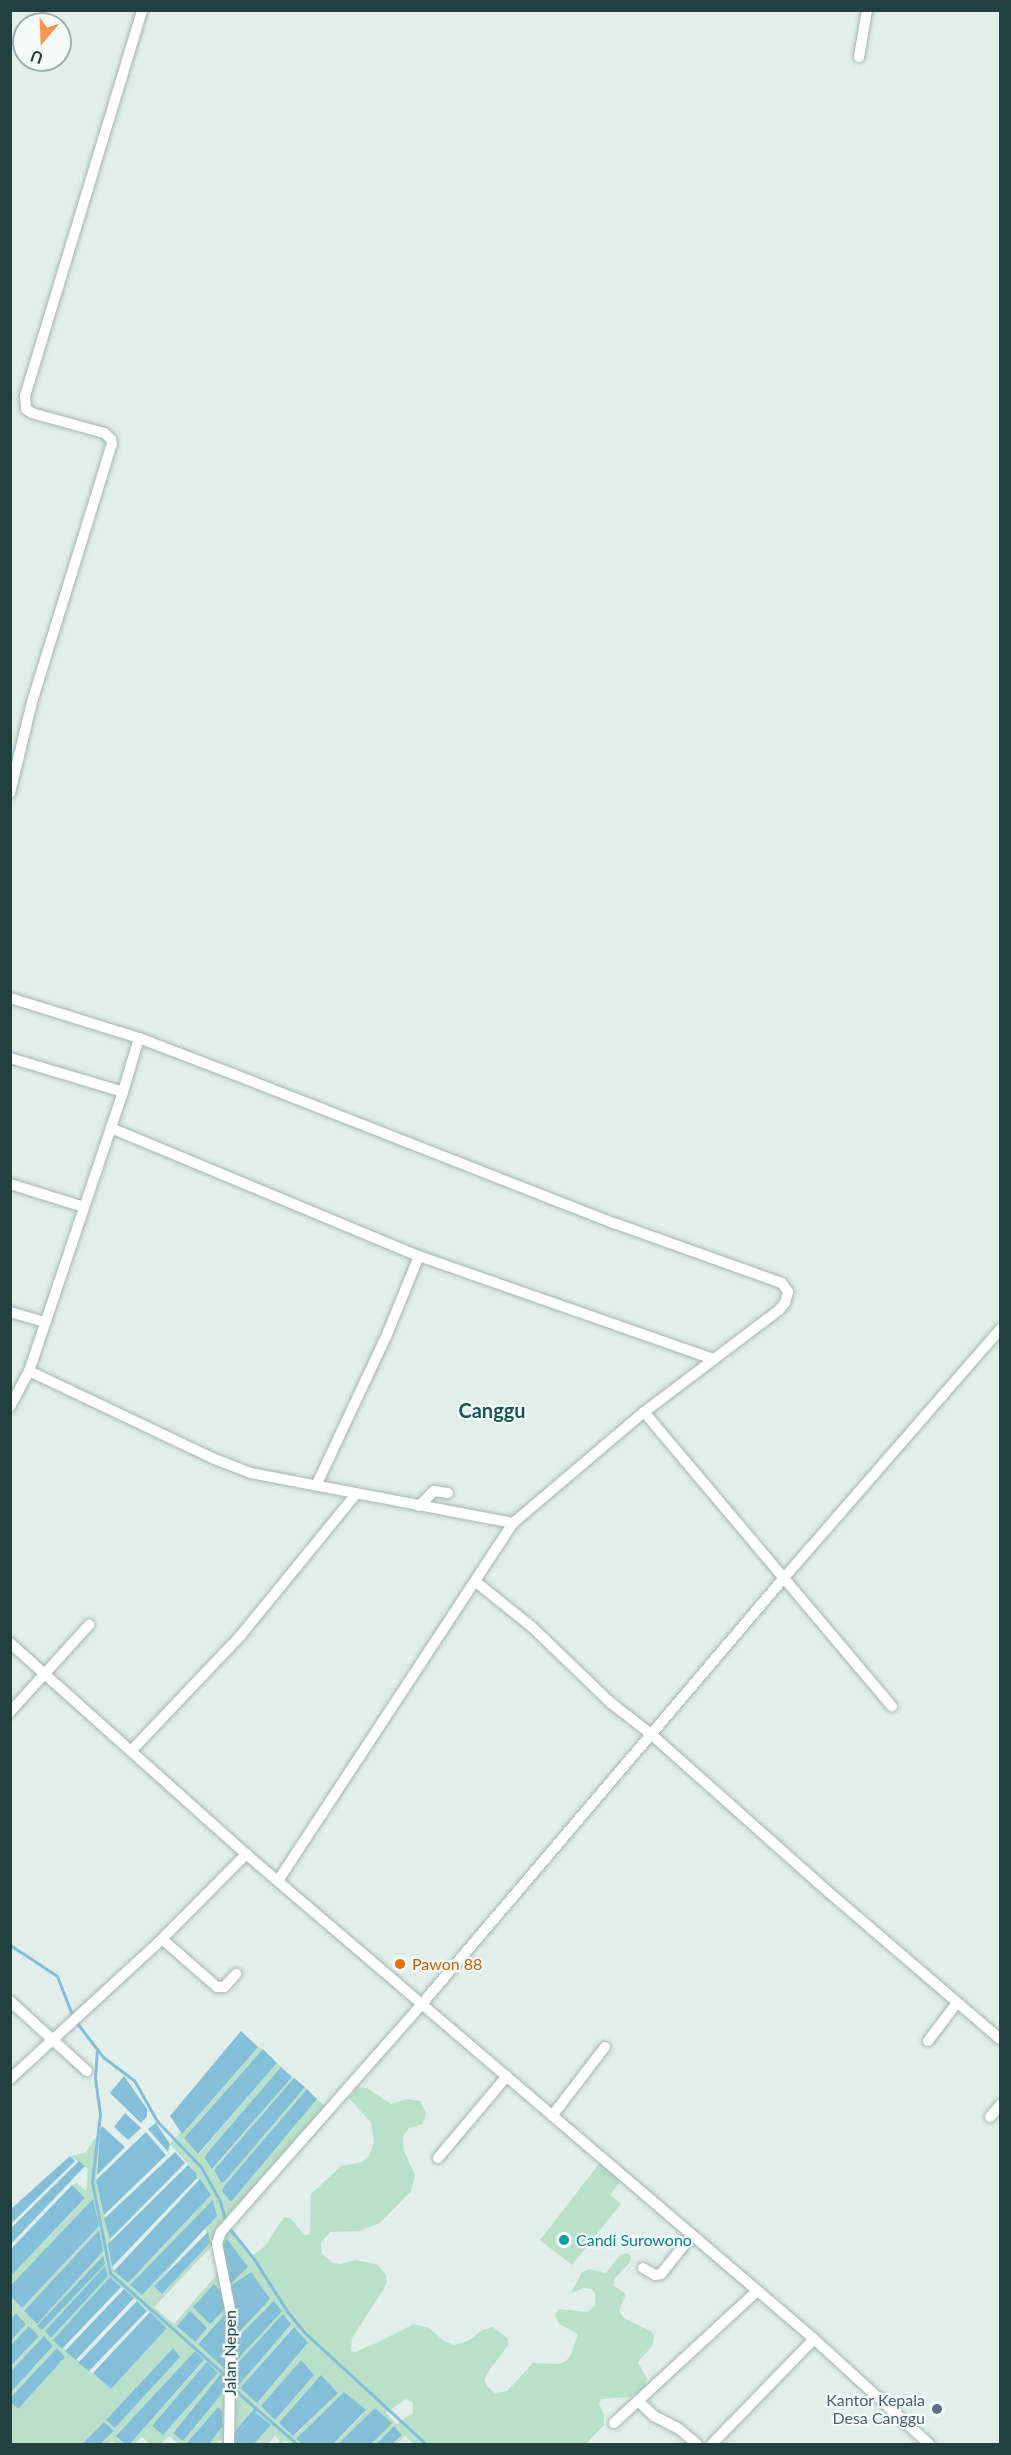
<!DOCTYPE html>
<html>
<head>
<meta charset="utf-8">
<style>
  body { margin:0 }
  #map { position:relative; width:1011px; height:2455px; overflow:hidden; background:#e2eeea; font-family:Lato,sans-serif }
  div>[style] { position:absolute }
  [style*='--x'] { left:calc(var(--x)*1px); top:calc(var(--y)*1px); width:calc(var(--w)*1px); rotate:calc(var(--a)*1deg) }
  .green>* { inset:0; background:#b9e1ca }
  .water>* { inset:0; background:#84bfd9 }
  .stream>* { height:3px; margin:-1.5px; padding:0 1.5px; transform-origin:1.5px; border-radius:1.5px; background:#84bfd9 }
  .roads { filter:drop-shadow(0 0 2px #a4b7b3) drop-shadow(0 0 2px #a4b7b3) }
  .minor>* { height:10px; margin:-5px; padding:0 5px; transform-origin:5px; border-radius:5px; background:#fff }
  .dots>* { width:16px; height:16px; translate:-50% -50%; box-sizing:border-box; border:3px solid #f3faf8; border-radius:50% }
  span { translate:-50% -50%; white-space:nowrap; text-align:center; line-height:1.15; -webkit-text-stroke:4.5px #f3faf8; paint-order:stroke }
  .food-label { font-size:16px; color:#c56008 }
  .left { translate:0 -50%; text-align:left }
  .culture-label { font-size:16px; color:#0d838f }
  .street-label { font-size:16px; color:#20413e }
  .service-label { font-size:16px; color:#4e5e75 }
  .right { translate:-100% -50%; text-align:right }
  .quarter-label { font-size:20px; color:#195651; font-weight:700 }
  .frame { position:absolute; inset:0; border:12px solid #20413e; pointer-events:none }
  .north { position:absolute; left:12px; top:12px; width:60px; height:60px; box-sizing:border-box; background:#f3faf8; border:2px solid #9fb0ae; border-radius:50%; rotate:199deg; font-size:16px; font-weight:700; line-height:24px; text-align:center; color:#20413e }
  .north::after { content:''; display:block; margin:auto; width:21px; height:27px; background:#ff964f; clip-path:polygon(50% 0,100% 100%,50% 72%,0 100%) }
</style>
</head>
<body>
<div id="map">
  <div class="green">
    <div style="clip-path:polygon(evenodd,258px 2047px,263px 2049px,184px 2138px,199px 2154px,277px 2063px,281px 2067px,207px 2153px,206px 2158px,213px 2169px,292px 2077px,294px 2078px,214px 2170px,305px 2087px,307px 2089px,225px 2185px,231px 2202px,317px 2099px,330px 2111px,237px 2216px,230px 2212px,225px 2219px,252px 2256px,265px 2246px,284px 2217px,290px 2218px,305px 2235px,310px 2234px,311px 2194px,341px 2166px,362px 2162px,369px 2156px,374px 2142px,371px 2123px,349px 2098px,357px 2087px,367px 2088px,391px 2104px,407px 2099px,420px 2101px,426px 2113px,423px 2124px,409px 2128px,403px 2136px,404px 2151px,415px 2175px,411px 2191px,380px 2223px,359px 2231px,330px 2232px,321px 2243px,322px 2254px,333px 2263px,340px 2264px,356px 2260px,371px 2263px,378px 2265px,386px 2275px,387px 2282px,383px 2290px,352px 2338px,351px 2351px,355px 2352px,374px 2344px,414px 2324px,429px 2328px,444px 2341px,455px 2345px,470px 2340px,482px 2330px,493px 2327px,508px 2339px,508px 2346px,490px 2369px,485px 2379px,486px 2385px,495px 2393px,507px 2391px,533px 2363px,558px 2364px,566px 2361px,571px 2355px,578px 2334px,559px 2324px,555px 2315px,559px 2309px,588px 2312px,595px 2305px,595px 2293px,591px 2289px,583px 2288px,571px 2293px,582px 2272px,589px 2269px,606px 2273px,620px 2255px,627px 2253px,631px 2256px,630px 2262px,615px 2278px,613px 2285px,626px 2294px,619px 2311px,625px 2319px,651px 2331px,654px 2336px,653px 2345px,638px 2362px,647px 2379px,643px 2389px,630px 2397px,601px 2399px,599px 2404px,604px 2415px,604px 2425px,586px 2444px,414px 2444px,405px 2436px,397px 2444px,392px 2444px,402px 2435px,394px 2426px,376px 2444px,371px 2444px,391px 2423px,375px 2408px,338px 2444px,333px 2444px,366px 2411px,297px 2439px,302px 2444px,290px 2444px,286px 2441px,277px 2444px,280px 2441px,275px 2436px,268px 2444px,254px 2444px,271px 2425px,233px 2444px,222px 2444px,222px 2438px,216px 2444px,209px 2444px,222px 2427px,218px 2407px,186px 2444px,179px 2444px,169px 2436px,161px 2444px,150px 2444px,142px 2437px,135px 2444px,130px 2444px,204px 2361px,195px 2351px,117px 2437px,125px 2444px,115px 2444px,112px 2441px,109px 2444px,100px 2444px,113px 2431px,104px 2422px,82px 2444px,11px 2444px,11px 2403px,18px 2409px,56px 2349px,11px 2397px,11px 2392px,53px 2346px,44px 2337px,11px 2371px,11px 2366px,39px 2336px,29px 2326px,11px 2345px,11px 2341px,26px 2324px,16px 2313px,11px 2319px,10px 2297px,22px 2308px,93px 2199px,11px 2285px,11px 2276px,85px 2199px,72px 2185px,77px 2183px,86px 2191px,88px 2169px,70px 2156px,85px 2153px,100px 2131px,96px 2180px,110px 2239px,112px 2267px,128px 2283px,211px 2195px,197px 2178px,196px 2173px,170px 2144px,258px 2047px,205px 2228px,210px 2243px,162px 2294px,154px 2286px,205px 2228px,258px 2047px,99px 2230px,37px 2323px,36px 2323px,24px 2311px,99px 2230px,258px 2047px,213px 2245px,219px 2272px,174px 2324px,154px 2307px,213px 2245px,258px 2047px,103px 2257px,42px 2330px,38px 2326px,103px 2257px,258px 2047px,105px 2267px,51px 2337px,45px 2331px,105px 2267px,258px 2047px,121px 2287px,167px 2328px,111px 2389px,53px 2339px,121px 2287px,258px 2047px,226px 2313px,227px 2371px,198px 2343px,226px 2313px,258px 2047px,293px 2327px,308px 2344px,257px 2403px,240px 2388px,293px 2327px,258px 2047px,172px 2349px,180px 2357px,115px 2428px,106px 2420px,172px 2349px,258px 2047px,301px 2360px,276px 2420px,275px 2419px,261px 2406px,301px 2360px,258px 2047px,207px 2363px,218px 2373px,163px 2435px,153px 2426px,207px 2363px,258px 2047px,222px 2374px,183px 2441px,173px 2432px,222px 2374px,258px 2047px,320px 2375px,338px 2393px,294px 2436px,320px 2375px,258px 2047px,406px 2399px,413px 2403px,413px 2413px,397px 2424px,386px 2413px,406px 2399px)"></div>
    <div style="clip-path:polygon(602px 2160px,624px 2177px,610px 2195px,621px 2204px,572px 2265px,540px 2240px)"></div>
  </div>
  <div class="water">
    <div style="clip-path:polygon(241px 2031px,258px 2047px,182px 2134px,170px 2116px)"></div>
    <div style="clip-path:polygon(263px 2049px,277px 2063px,198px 2154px,184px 2138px)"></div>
    <div style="clip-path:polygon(281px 2067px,292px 2077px,212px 2169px,205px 2158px,207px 2153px)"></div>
    <div style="clip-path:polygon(124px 2076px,147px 2109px,147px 2116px,141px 2123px,110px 2093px)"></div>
    <div style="clip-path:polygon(294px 2078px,305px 2087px,224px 2182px,221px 2182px,214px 2170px)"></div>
    <div style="clip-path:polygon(307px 2089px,317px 2099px,231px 2202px,222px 2191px,225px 2185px)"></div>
    <div style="clip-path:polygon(125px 2113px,141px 2128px,128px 2140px,114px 2127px)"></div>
    <div style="clip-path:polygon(156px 2123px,170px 2144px,168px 2152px,148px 2129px)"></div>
    <div style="clip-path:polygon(102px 2126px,125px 2147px,97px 2175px,100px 2131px)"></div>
    <div style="clip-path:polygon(146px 2132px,166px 2155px,104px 2215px,96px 2180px)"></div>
    <div style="clip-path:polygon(175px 2152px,185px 2163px,110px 2239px,104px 2219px)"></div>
    <div style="clip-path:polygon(70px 2156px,75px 2161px,11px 2224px,11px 2209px)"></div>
    <div style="clip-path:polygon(79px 2161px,85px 2166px,11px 2244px,11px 2228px)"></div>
    <div style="clip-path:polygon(188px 2165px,196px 2173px,197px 2178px,112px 2267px,108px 2244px)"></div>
    <div style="clip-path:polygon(200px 2179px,211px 2195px,128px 2283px,114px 2271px)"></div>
    <div style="clip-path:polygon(72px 2185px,85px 2198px,11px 2276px,11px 2249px)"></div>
    <div style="clip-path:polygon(93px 2199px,99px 2226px,22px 2308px,11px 2297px,11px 2285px)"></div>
    <div style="clip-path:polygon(213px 2200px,217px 2216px,142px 2295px,130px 2285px)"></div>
    <div style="clip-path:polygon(99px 2230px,103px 2251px,37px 2324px,24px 2311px)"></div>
    <div style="clip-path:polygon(208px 2232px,210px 2243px,162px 2294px,154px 2286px)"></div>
    <div style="clip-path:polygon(227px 2239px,248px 2267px,231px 2283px,222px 2249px)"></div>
    <div style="clip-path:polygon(103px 2256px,105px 2264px,42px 2330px,37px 2326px)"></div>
    <div style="clip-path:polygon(105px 2266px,108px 2276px,51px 2338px,45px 2331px)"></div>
    <div style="clip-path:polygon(251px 2272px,270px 2299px,237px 2334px,231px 2286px)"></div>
    <div style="clip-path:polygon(110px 2277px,121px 2287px,62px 2349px,53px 2340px)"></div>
    <div style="clip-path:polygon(214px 2284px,223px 2294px,225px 2309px,210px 2324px,193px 2307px)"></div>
    <div style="clip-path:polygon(124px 2289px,134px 2298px,76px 2360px,65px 2351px)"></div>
    <div style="clip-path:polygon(137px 2301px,147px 2311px,89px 2371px,78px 2363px)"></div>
    <div style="clip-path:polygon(274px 2301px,282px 2311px,236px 2361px,236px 2339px)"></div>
    <div style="clip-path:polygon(190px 2311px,207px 2328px,195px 2342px,177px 2326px)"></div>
    <div style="clip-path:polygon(150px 2312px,167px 2328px,111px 2389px,93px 2373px)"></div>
    <div style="clip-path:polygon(227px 2312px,228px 2372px,198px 2344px)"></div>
    <div style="clip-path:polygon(16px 2313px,26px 2324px,11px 2341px,11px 2319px)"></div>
    <div style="clip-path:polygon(283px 2314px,291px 2324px,237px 2387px,236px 2365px)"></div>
    <div style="clip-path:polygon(29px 2326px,39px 2336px,11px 2366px,11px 2345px)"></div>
    <div style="clip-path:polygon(294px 2327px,308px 2343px,257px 2403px,240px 2388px)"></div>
    <div style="clip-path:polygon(44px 2336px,53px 2346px,11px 2392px,11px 2371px)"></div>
    <div style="clip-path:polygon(57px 2348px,65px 2357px,18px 2409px,11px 2403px,11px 2397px)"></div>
    <div style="clip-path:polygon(173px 2348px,180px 2357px,115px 2428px,106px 2420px)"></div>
    <div style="clip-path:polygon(195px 2351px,204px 2360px,130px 2444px,125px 2444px,116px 2436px)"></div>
    <div style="clip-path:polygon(301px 2360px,314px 2375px,275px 2420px,261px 2406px)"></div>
    <div style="clip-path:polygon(207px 2362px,218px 2373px,163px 2435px,152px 2426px)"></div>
    <div style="clip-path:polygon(221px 2374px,226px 2378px,223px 2392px,183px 2441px,173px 2433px)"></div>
    <div style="clip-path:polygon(321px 2375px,338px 2393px,293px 2436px,279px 2423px)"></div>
    <div style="clip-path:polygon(344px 2392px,366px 2410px,333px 2444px,302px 2444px,296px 2439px)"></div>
    <div style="clip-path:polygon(218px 2407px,222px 2412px,222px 2427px,209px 2444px,186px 2444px)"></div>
    <div style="clip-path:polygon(375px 2408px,392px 2423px,371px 2444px,338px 2444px)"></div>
    <div style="clip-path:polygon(255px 2412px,271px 2425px,254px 2444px,233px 2444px,234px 2438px)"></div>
    <div style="clip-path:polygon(104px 2422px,114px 2431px,100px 2444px,82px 2444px)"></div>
    <div style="clip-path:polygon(394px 2426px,402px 2435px,392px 2444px,376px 2444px)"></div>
  </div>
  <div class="stream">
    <div style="--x:10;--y:1945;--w:56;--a:33.4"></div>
    <div style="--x:57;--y:1976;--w:44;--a:68.7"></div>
    <div style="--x:77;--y:2023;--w:43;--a:52.6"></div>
    <div style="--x:103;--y:2057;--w:39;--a:37"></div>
    <div style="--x:134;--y:2080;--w:47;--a:60.7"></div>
    <div style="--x:157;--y:2121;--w:64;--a:46.3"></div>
    <div style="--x:201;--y:2167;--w:39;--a:61"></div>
    <div style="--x:220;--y:2201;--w:23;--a:75"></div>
    <div style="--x:97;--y:2049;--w:29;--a:94"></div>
    <div style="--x:95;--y:2078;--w:36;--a:82"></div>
    <div style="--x:100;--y:2114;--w:68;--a:96.7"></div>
    <div style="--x:92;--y:2182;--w:93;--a:78.8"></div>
    <div style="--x:110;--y:2273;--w:155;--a:41.6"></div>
    <div style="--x:229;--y:2228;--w:36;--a:51"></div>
    <div style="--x:252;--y:2256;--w:65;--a:57.5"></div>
    <div style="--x:287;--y:2311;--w:27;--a:51"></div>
    <div style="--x:304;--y:2332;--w:166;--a:42.6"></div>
    <div style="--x:236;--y:2391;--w:81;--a:41"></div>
    <div style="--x:234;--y:2434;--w:34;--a:-50"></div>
  </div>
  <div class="roads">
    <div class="minor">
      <div style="--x:859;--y:57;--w:48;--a:-80.3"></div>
      <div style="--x:10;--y:793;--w:94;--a:-76.4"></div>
      <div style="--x:32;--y:702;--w:270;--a:-72.8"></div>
      <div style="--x:112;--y:444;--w:5;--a:-101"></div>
      <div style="--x:111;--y:439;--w:9;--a:-139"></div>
      <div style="--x:104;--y:433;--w:75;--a:-164.5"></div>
      <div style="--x:32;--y:413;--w:7;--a:-146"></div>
      <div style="--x:26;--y:409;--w:13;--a:-94"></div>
      <div style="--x:25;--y:396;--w:403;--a:-73.1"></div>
      <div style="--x:10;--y:998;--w:135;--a:17.2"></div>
      <div style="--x:139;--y:1038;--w:101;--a:21"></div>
      <div style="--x:233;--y:1074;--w:409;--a:21.4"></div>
      <div style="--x:614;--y:1223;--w:178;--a:19.7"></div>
      <div style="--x:782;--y:1283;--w:11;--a:56"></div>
      <div style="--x:788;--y:1292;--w:11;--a:105"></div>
      <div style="--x:785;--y:1303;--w:9;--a:131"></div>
      <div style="--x:779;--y:1310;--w:169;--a:142.9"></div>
      <div style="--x:644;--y:1412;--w:172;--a:139.7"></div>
      <div style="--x:513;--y:1523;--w:428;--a:123.3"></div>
      <div style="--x:10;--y:1058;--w:118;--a:16.7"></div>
      <div style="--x:123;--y:1092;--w:294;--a:108.6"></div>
      <div style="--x:29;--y:1371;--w:40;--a:118"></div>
      <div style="--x:123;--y:1092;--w:56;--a:-73.5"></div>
      <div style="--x:111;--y:1128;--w:334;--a:22.6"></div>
      <div style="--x:419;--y:1256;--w:312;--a:19.3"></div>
      <div style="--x:10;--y:1184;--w:77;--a:17.3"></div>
      <div style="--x:10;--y:1312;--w:37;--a:16"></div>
      <div style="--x:29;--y:1371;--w:203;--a:25.4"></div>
      <div style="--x:212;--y:1458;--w:42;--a:21"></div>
      <div style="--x:251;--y:1473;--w:267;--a:10.8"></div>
      <div style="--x:644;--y:1412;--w:385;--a:49.9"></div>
      <div style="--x:316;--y:1486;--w:170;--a:-64.9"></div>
      <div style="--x:388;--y:1332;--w:82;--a:-67.8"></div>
      <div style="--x:419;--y:1506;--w:21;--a:-45"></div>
      <div style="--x:434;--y:1491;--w:14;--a:8"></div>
      <div style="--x:476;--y:1582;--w:72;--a:38.8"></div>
      <div style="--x:532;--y:1627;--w:110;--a:43.9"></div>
      <div style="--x:611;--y:1703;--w:51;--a:37.8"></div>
      <div style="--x:651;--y:1734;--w:224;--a:41.7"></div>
      <div style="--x:818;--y:1883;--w:240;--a:40.6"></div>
      <div style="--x:10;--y:1643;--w:317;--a:41.8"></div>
      <div style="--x:246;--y:1854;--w:747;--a:40.49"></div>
      <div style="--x:814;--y:2339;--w:156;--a:42.4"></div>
      <div style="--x:10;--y:1712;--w:118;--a:-47.8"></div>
      <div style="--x:131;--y:1751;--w:160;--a:-46.5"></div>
      <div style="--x:241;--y:1635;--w:182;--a:-50.8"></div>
      <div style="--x:162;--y:1939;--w:73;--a:41.1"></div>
      <div style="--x:217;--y:1987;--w:7;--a:0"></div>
      <div style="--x:224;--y:1987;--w:18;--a:-47"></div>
      <div style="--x:10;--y:2001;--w:104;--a:42.3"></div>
      <div style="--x:928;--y:2041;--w:48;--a:-52.7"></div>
      <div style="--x:10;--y:2079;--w:207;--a:-42.6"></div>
      <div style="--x:162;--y:1939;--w:120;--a:-45.3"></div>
      <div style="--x:552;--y:2116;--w:87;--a:-52.5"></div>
      <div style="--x:990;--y:2117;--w:16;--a:-50"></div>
      <div style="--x:438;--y:2158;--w:107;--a:-49.9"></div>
      <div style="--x:643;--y:2268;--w:14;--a:30"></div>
      <div style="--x:655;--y:2275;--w:6;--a:-9"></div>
      <div style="--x:661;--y:2274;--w:50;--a:-51.5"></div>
      <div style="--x:638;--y:2401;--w:22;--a:43"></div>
      <div style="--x:654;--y:2416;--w:28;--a:27"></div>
      <div style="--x:679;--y:2429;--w:23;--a:40"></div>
      <div style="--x:614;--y:2423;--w:195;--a:-42.7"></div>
      <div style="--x:229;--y:2444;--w:130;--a:-89.1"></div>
      <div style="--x:231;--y:2314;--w:72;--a:-101.2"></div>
      <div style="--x:217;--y:2243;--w:12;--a:-70"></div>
      <div style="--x:221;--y:2232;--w:303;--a:-48.6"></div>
      <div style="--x:421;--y:2005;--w:559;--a:-49.64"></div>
      <div style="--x:783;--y:1579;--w:331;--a:-49"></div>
      <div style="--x:712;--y:2444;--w:146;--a:-45.8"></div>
    </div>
  </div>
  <div class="dots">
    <div style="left:400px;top:1964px;background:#e8710a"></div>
    <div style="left:564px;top:2240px;background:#0f9aa8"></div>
    <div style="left:937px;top:2409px;background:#5c6f8a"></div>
  </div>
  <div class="food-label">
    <span class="left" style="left:412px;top:1964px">Pawon 88</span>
  </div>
  <div class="culture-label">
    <span class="left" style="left:576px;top:2240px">Candi Surowono</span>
  </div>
  <div class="street-label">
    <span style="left:230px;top:2353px;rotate:-90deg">Jalan Nepen</span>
  </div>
  <div class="service-label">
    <span class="right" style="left:925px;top:2409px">Kantor Kepala<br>Desa Canggu</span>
  </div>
  <div class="quarter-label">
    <span style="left:492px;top:1410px">Canggu</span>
  </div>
  <div class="frame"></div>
  <div class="north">U</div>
</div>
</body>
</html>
